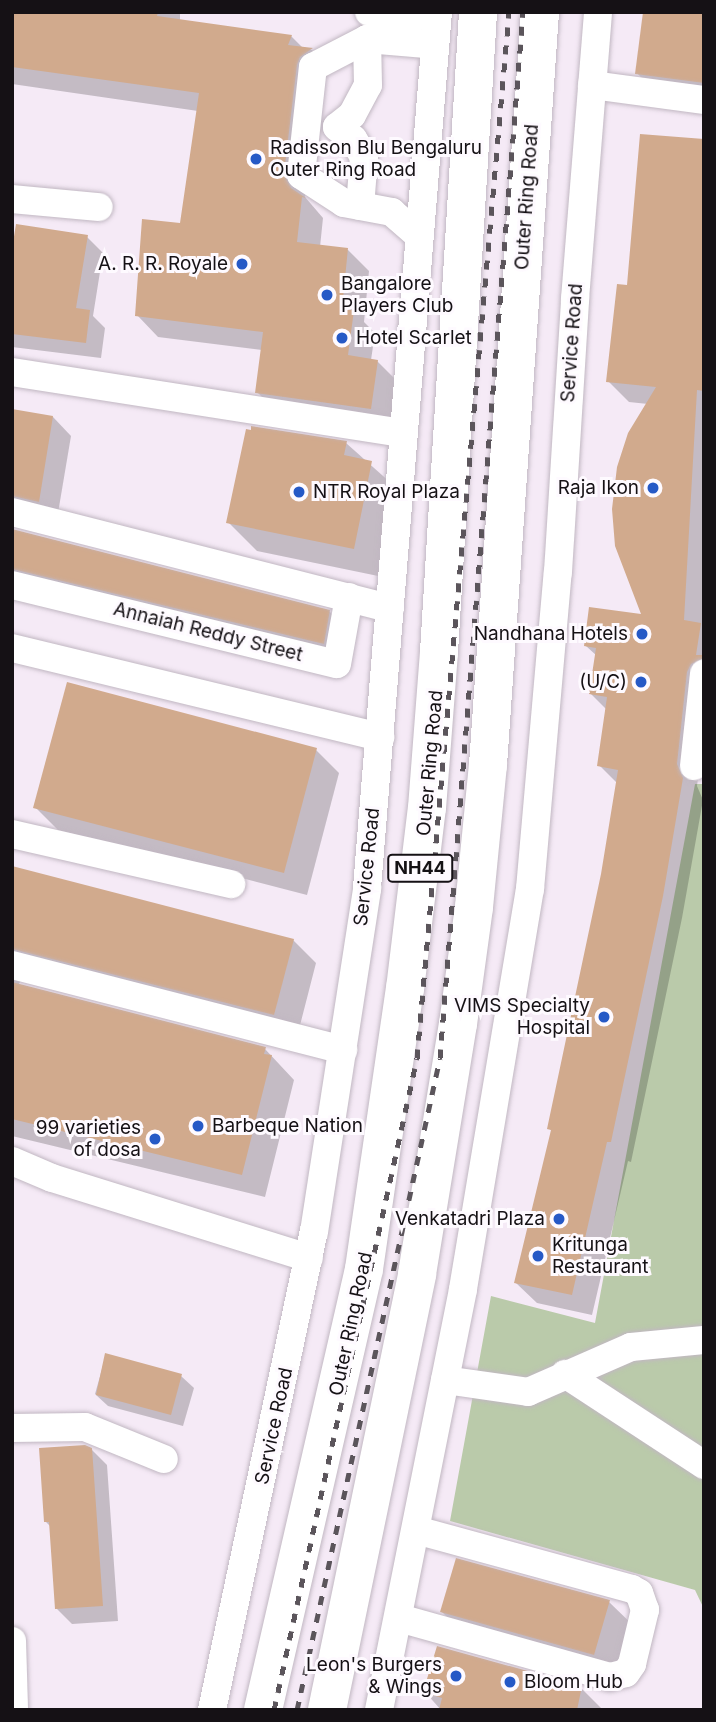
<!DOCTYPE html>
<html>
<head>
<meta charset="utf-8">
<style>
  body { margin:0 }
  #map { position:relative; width:716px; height:1722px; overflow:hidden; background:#f5eaf6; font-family:Inter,sans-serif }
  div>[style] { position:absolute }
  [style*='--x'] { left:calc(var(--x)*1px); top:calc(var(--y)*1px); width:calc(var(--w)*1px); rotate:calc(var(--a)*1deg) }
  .green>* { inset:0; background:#bacaaa }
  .shadow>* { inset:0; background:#0003 }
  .building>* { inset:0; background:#d1aa8d }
  .roads { filter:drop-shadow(0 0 2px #c1b7c2) drop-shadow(0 0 2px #c1b7c2) }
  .minor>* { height:28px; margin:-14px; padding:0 14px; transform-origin:14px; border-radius:14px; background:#fff }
  .highway>* { height:38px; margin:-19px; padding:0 19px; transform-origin:19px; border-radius:19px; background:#fff }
  .rail>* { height:5px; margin-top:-2.5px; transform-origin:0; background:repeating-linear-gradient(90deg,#5b555b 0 9px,transparent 0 18px) }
  .dots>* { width:19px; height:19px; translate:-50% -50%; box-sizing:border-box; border:4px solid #fefaff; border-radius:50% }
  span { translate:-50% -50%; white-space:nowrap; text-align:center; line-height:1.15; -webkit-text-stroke:6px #fefaff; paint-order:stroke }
  .shield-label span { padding:2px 5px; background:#fefaff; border:2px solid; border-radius:5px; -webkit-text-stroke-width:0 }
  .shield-label { font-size:18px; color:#151115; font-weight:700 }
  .poi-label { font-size:19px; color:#151115 }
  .left { translate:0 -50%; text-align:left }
  .right { translate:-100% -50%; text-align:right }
  .street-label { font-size:19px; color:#151115 }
  .frame { position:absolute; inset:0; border:14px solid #151115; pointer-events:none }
</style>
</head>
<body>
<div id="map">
  <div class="green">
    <div style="clip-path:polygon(695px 784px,704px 784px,704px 1609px,695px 1590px,450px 1521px,491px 1296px,595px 1323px)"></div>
  </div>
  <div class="shadow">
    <div style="clip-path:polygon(12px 12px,180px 12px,180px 21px,291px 36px,304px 49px,312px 50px,333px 71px,321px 79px,318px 87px,305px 197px,323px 218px,320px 247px,348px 250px,369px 271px,364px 322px,375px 333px,371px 360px,377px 361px,399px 383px,393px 430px,279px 414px,257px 392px,262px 350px,158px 337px,137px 315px,144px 220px,182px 225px,198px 111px,12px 84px)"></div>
    <div style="clip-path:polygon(704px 12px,704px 93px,650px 87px,637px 73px)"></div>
    <div style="clip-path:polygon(704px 141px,704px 727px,697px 786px,703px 800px,682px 918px,631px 1162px,628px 1161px,592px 1315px,537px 1303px,516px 1283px,552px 1131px,549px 1128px,603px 874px,618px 784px,599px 765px,607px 710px,591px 694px,597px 656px,586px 646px,643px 617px,648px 404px,629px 402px,608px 381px,629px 287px)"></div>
    <div style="clip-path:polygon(87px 237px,103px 253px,93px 316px,105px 328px,101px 358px,12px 347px,12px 260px)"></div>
    <div style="clip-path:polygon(12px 411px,53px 417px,71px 436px,57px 519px,12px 512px)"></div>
    <div style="clip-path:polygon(346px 443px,401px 492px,383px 577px,257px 551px,228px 522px)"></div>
    <div style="clip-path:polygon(12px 531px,329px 611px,352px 635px,346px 666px,12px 585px)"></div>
    <div style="clip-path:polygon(316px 750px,339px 773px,307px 895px,58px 830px,35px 807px)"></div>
    <div style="clip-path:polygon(12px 868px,293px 940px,316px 963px,297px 1037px,24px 976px,18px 985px,265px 1049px,294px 1080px,265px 1197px,12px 1136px)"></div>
    <div style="clip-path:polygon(106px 1355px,181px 1376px,194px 1388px,183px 1426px,108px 1406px,95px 1394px)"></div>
    <div style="clip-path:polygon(91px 1449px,107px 1465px,118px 1621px,72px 1624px,56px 1608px,51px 1527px,45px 1521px)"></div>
    <div style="clip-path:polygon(457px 1560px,609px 1602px,639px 1631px,624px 1684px,471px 1641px,442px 1612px)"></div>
    <div style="clip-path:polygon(581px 1688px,603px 1710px,441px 1710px,425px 1692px)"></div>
  </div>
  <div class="building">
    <div style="clip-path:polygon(12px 12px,158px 12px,157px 16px,292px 35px,288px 45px,313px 48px,300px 57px,297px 65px,284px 174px,291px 188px,306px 198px,302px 197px,297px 242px,348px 248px,342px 309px,354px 310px,348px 355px,378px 360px,371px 409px,255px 393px,263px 332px,135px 316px,142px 219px,180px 223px,199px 93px,12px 67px)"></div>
    <div style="clip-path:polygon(643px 12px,704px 12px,704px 83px,635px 74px)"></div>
    <div style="clip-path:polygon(640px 134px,704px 139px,704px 391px,697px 390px,684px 620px,701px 623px,696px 655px,704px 655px,704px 658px,691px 664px,687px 672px,677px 764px,683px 778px,663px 896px,611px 1142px,607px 1142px,572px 1295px,514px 1283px,551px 1130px,547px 1129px,601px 874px,618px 770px,597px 766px,607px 697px,589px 694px,596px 648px,584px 646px,589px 607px,641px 614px,615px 546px,612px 509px,617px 467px,628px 433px,656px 387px,606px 382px,617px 284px,627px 285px)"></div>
    <div style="clip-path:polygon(16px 224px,88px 235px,76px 308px,90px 310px,86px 343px,12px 334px,12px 249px)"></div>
    <div style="clip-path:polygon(12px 409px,53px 416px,39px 502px,12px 496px)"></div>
    <div style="clip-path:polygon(251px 426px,347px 441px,344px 455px,372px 461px,354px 549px,226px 523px,246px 429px,251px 430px)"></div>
    <div style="clip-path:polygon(12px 529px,330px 610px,324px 644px,12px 569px)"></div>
    <div style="clip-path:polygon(67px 682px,317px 748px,284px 873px,33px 808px)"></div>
    <div style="clip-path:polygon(12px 866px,294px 939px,274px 1015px,12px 949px)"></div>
    <div style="clip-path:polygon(12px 982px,266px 1047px,264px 1054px,272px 1055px,242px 1175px,12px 1119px)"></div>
    <div style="clip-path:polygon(105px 1353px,182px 1374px,171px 1415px,96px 1395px)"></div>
    <div style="clip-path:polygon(85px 1445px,92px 1448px,103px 1606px,55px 1609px,49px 1522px,44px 1522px,39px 1448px)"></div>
    <div style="clip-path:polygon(456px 1558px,610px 1600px,594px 1655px,440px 1612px)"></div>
    <div style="clip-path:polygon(437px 1646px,582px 1686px,577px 1710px,439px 1710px,442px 1698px,423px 1692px)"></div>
  </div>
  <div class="roads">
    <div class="minor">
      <div style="--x:369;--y:12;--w:49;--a:5.8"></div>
      <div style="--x:592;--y:85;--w:113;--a:7.6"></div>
      <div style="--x:12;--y:199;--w:87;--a:5.3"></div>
      <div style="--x:360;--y:206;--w:49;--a:-85.3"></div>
      <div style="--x:364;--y:157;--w:21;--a:-121"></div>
      <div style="--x:353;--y:139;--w:20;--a:-143"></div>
      <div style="--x:337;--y:127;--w:19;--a:-39"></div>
      <div style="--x:352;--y:115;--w:34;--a:-62"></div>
      <div style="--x:368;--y:85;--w:46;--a:-91.2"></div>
      <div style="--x:418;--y:235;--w:35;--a:-139"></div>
      <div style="--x:392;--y:212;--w:49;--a:-169.4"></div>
      <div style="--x:344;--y:203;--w:51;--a:-146.9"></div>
      <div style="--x:301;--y:175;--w:109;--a:-83.7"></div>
      <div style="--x:313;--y:67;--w:61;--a:-27.4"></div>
      <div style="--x:367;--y:39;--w:68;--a:5"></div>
      <div style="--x:12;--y:372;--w:396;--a:8.9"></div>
      <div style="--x:12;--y:512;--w:390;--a:14.3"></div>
      <div style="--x:12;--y:585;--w:334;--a:13.7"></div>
      <div style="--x:337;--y:664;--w:68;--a:-79.8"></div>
      <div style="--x:12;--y:648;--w:379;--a:13.6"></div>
      <div style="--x:694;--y:766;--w:93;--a:-83.8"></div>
      <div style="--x:12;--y:834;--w:225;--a:12.9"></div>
      <div style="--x:12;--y:965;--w:342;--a:14.4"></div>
      <div style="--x:12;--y:1161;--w:43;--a:23"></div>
      <div style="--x:52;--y:1178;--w:269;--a:17.3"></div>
      <div style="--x:565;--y:1374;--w:166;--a:33.2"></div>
      <div style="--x:445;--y:1380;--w:84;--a:8.2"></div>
      <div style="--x:528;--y:1392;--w:112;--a:-23.6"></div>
      <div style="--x:631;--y:1347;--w:73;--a:-5.5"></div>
      <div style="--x:12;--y:1428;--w:73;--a:-0.8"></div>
      <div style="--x:85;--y:1427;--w:85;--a:22.1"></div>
      <div style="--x:399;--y:1618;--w:219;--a:15.6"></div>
      <div style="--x:610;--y:1677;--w:16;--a:-14"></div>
      <div style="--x:626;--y:1673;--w:11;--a:-56"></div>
      <div style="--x:632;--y:1664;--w:56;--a:-76.5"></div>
      <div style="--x:645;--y:1610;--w:18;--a:-109"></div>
      <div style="--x:639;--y:1593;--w:8;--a:-150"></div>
      <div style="--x:632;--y:1589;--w:224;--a:-164.7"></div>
      <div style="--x:12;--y:1641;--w:69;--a:88.3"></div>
      <div style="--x:212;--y:1710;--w:489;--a:-78"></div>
      <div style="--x:314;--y:1232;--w:348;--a:-81.2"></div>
      <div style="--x:367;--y:888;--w:879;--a:-85.37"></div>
      <div style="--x:379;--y:1710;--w:429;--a:-78.7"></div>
      <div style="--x:463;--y:1289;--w:406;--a:-80.5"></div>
      <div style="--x:530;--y:889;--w:318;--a:-85"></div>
      <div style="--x:558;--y:572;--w:274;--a:-86.4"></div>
      <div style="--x:575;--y:299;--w:288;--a:-85.4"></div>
    </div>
    <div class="highway">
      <div style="--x:263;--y:1710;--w:452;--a:-77.1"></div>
      <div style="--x:364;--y:1269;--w:283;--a:-81.7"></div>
      <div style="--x:405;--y:989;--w:182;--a:-83.1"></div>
      <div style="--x:427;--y:808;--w:156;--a:-85.6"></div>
      <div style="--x:439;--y:652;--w:641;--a:-86.51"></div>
      <div style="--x:327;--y:1710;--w:445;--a:-78.3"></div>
      <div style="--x:417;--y:1274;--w:253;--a:-80.7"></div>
      <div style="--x:458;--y:1024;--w:118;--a:-82.2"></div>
      <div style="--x:474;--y:907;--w:143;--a:-84.4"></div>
      <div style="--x:488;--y:765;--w:755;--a:-86.05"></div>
    </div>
  </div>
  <div class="rail">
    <div style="--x:274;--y:1710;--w:667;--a:-77.63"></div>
    <div style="--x:417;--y:1058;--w:1050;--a:-84.97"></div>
    <div style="--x:297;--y:1710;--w:667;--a:-77.63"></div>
    <div style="--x:440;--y:1058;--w:1049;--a:-85.46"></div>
  </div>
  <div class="dots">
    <div style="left:256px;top:159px;background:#2659c6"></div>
    <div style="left:242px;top:264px;background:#2659c6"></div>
    <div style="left:327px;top:295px;background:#2659c6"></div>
    <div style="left:342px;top:338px;background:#2659c6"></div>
    <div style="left:653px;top:488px;background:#2659c6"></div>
    <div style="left:299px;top:492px;background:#2659c6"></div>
    <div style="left:642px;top:634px;background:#2659c6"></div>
    <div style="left:641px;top:682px;background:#2659c6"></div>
    <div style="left:604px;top:1017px;background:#2659c6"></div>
    <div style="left:198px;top:1126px;background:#2659c6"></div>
    <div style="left:155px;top:1139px;background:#2659c6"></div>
    <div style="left:559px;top:1219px;background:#2659c6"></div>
    <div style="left:538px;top:1256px;background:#2659c6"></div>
    <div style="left:456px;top:1676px;background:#2659c6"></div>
    <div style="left:510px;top:1682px;background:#2659c6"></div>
  </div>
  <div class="shield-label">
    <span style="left:420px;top:868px">NH44</span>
  </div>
  <div class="poi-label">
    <span class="left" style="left:270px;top:159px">Radisson Blu Bengaluru<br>Outer Ring Road</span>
    <span class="right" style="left:228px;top:264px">A. R. R. Royale</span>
    <span class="left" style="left:341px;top:295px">Bangalore<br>Players Club</span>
    <span class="left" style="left:356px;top:338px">Hotel Scarlet</span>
    <span class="right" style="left:639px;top:488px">Raja Ikon</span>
    <span class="left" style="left:313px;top:492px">NTR Royal Plaza</span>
    <span class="right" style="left:628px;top:634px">Nandhana Hotels</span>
    <span class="right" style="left:627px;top:682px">(U/C)</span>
    <span class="right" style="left:590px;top:1017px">VIMS Specialty<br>Hospital</span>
    <span class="left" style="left:212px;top:1126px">Barbeque Nation</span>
    <span class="right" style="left:141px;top:1139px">99 varieties<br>of dosa</span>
    <span class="right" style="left:545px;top:1219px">Venkatadri Plaza</span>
    <span class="left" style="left:552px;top:1256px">Kritunga<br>Restaurant</span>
    <span class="right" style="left:442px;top:1676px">Leon's Burgers<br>&amp; Wings</span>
    <span class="left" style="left:524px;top:1682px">Bloom Hub</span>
  </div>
  <div class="street-label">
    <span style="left:527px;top:197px;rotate:-86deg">Outer Ring Road</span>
    <span style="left:572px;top:343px;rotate:-86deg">Service Road</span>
    <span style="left:208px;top:632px;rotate:14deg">Annaiah Reddy Street</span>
    <span style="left:430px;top:763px;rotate:-85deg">Outer Ring Road</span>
    <span style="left:367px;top:867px;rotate:-84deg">Service Road</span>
    <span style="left:351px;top:1324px;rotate:-78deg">Outer Ring Road</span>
    <span style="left:274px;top:1426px;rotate:-78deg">Service Road</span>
  </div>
  <div class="frame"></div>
</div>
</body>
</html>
